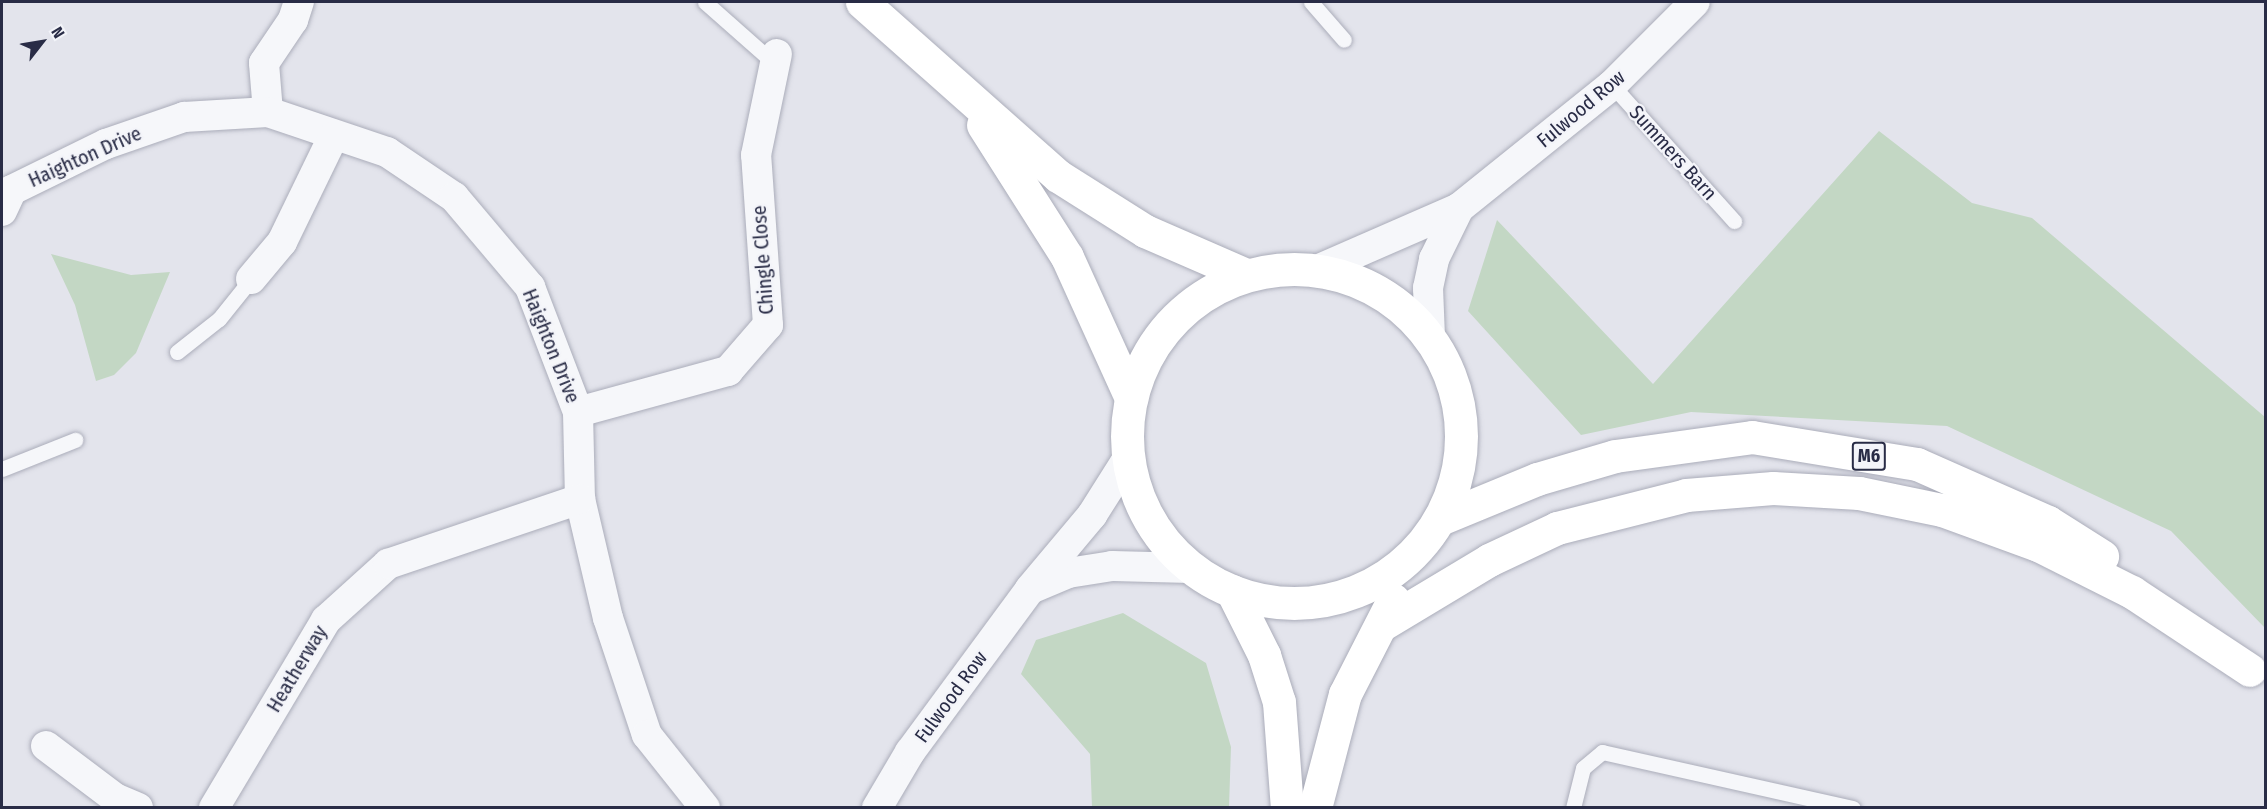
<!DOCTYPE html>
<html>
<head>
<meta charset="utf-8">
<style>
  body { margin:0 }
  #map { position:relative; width:2267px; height:809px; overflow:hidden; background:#e3e4ec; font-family:"Fira Sans Condensed",sans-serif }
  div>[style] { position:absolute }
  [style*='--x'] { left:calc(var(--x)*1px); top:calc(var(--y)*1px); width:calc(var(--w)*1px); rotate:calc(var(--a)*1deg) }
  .green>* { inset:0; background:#c3d7c4 }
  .roads { filter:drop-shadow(0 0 2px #abadba) drop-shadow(0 0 2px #abadba) }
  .service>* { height:15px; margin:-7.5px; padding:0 7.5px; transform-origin:7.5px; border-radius:7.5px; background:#f6f7fa }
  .minor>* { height:30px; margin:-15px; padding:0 15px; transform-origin:15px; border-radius:15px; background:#f6f7fa }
  .secondary>* { height:33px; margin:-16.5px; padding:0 16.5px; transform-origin:16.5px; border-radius:16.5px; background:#fff }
  .secondary>.ring { margin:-16.5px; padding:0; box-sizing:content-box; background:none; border:33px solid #fff; border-radius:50% }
  .motorway>* { height:33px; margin:-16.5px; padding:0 16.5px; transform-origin:16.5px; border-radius:16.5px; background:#fff }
  span { translate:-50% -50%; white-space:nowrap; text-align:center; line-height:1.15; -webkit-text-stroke:4.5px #f3f4f9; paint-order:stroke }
  .shield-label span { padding:2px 4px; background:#f3f4f9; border:2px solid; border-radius:4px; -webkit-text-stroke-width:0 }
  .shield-label { font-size:18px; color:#292c46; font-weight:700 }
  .street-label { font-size:20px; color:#292c46 }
  .frame { position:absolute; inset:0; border:3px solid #292c46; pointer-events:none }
  .north { position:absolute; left:12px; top:12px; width:60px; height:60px; -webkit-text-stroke:4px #f3f4f9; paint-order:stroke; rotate:59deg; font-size:16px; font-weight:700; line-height:24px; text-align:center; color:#292c46 }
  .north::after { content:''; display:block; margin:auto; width:21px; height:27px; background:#292c46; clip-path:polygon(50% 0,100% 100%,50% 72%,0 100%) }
</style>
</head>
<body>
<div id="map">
  <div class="green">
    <div style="clip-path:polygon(1879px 131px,1972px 203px,2032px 218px,2265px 417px,2265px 628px,2171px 531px,1947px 426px,1691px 412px,1581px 435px,1468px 311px,1497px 220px,1653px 384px)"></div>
    <div style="clip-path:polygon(51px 254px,131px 275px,170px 272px,136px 353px,114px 375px,96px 381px,75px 305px)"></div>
    <div style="clip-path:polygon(1123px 613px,1206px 663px,1231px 747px,1229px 807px,1092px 807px,1090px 754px,1021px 674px,1036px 640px)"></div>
  </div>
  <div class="roads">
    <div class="service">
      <div style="--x:705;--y:2;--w:94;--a:41.5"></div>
      <div style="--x:1311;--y:2;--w:50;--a:49"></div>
      <div style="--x:1612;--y:85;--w:183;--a:48.1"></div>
      <div style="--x:177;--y:352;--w:53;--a:-38.2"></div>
      <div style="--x:219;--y:319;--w:51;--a:-51.3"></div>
      <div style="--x:2;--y:469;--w:79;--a:-21.7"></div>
      <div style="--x:1573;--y:808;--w:41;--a:-76"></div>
      <div style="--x:1583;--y:768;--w:25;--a:-40"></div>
      <div style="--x:1602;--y:752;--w:257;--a:12.6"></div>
    </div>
    <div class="minor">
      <div style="--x:268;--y:112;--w:49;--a:-94.7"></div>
      <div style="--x:264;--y:63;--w:52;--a:-56"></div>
      <div style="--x:293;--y:20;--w:19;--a:-72"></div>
      <div style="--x:2;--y:211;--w:23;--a:-65"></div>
      <div style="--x:12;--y:190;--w:105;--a:-26.1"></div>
      <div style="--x:106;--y:144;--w:83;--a:-19.1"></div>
      <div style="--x:184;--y:117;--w:84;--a:-3.4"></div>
      <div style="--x:268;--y:112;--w:126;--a:18.6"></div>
      <div style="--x:387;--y:152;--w:81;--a:33.9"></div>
      <div style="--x:454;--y:197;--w:118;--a:49.8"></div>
      <div style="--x:530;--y:287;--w:134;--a:69"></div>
      <div style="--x:578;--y:412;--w:87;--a:88.7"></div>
      <div style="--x:580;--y:499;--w:122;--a:76.8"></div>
      <div style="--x:608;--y:618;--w:123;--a:71.6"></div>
      <div style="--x:647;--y:735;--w:93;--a:51.5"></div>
      <div style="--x:1317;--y:270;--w:155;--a:-23.6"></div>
      <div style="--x:1459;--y:208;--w:196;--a:-38.8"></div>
      <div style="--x:1612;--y:85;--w:117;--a:-45"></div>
      <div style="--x:251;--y:279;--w:48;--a:-50"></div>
      <div style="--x:282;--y:242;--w:117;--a:-64.1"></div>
      <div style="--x:1430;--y:337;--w:49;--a:-92.3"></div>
      <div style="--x:1428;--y:288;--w:30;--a:-78"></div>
      <div style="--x:1434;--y:259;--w:57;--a:-63.9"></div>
      <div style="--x:578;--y:412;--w:156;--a:-15.3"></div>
      <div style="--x:728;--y:371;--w:61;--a:-49"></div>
      <div style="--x:768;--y:325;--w:170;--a:-94"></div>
      <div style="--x:756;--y:155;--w:103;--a:-78.3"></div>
      <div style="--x:1033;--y:588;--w:38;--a:-23"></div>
      <div style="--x:1068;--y:573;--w:45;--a:-9"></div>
      <div style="--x:1112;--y:566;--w:79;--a:1.5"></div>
      <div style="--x:46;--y:746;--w:86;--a:37"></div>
      <div style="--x:115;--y:798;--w:25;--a:23"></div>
      <div style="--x:214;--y:808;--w:219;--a:-59.2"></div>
      <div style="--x:326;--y:620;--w:84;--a:-42.1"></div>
      <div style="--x:388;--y:564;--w:203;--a:-18.7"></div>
      <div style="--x:877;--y:808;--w:65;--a:-59.5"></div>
      <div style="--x:910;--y:752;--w:202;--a:-53.6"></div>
      <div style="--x:1030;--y:589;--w:97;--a:-50"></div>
      <div style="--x:1092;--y:515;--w:67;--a:-57.7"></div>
    </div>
    <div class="secondary">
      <div style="--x:862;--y:2;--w:262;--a:41.6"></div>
      <div style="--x:1058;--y:176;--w:103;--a:32.3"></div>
      <div style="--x:1145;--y:231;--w:110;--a:23.5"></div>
      <div style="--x:983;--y:125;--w:156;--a:57.5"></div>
      <div style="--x:1067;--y:257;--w:155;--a:65.6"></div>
      <div class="ring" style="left:1127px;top:269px;width:301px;height:301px"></div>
      <div style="--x:1232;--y:591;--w:72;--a:63.4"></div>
      <div style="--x:1264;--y:655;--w:49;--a:72.3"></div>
      <div style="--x:1279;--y:702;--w:106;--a:85.7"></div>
      <div style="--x:1315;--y:808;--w:118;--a:-75.3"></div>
      <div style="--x:1345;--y:694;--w:106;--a:-62.9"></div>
    </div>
    <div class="motorway">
      <div style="--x:1440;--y:519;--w:105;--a:-22.4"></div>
      <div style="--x:1537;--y:479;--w:81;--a:-16.4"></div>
      <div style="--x:1615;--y:456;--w:138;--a:-7.9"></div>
      <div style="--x:1752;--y:437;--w:167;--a:9.3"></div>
      <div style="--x:1917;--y:464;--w:143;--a:23.9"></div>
      <div style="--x:2048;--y:522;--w:64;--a:32.2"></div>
      <div style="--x:1381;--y:625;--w:126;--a:-31"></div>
      <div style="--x:1489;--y:560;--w:75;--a:-25.2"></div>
      <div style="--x:1557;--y:528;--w:133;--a:-14.3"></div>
      <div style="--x:1686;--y:495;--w:87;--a:-4.6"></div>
      <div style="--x:1773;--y:488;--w:86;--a:3.3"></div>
      <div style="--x:1859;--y:493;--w:85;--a:11.6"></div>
      <div style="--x:1942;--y:510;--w:102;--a:20"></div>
      <div style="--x:2038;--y:545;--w:105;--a:26.6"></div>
      <div style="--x:2132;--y:592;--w:141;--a:33.5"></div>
    </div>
  </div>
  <div class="shield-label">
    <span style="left:1869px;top:456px">M6</span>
  </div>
  <div class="street-label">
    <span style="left:1581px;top:109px;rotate:-40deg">Fulwood Row</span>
    <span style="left:1673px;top:153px;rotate:48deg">Summers Barn</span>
    <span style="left:85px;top:157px;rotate:-24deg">Haighton Drive</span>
    <span style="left:763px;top:260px;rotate:-94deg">Chingle Close</span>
    <span style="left:551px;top:346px;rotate:68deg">Haighton Drive</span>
    <span style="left:297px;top:669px;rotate:-59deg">Heatherway</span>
    <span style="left:951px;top:697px;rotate:-54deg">Fulwood Row</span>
  </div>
  <div class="frame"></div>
  <div class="north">N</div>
</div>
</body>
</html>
